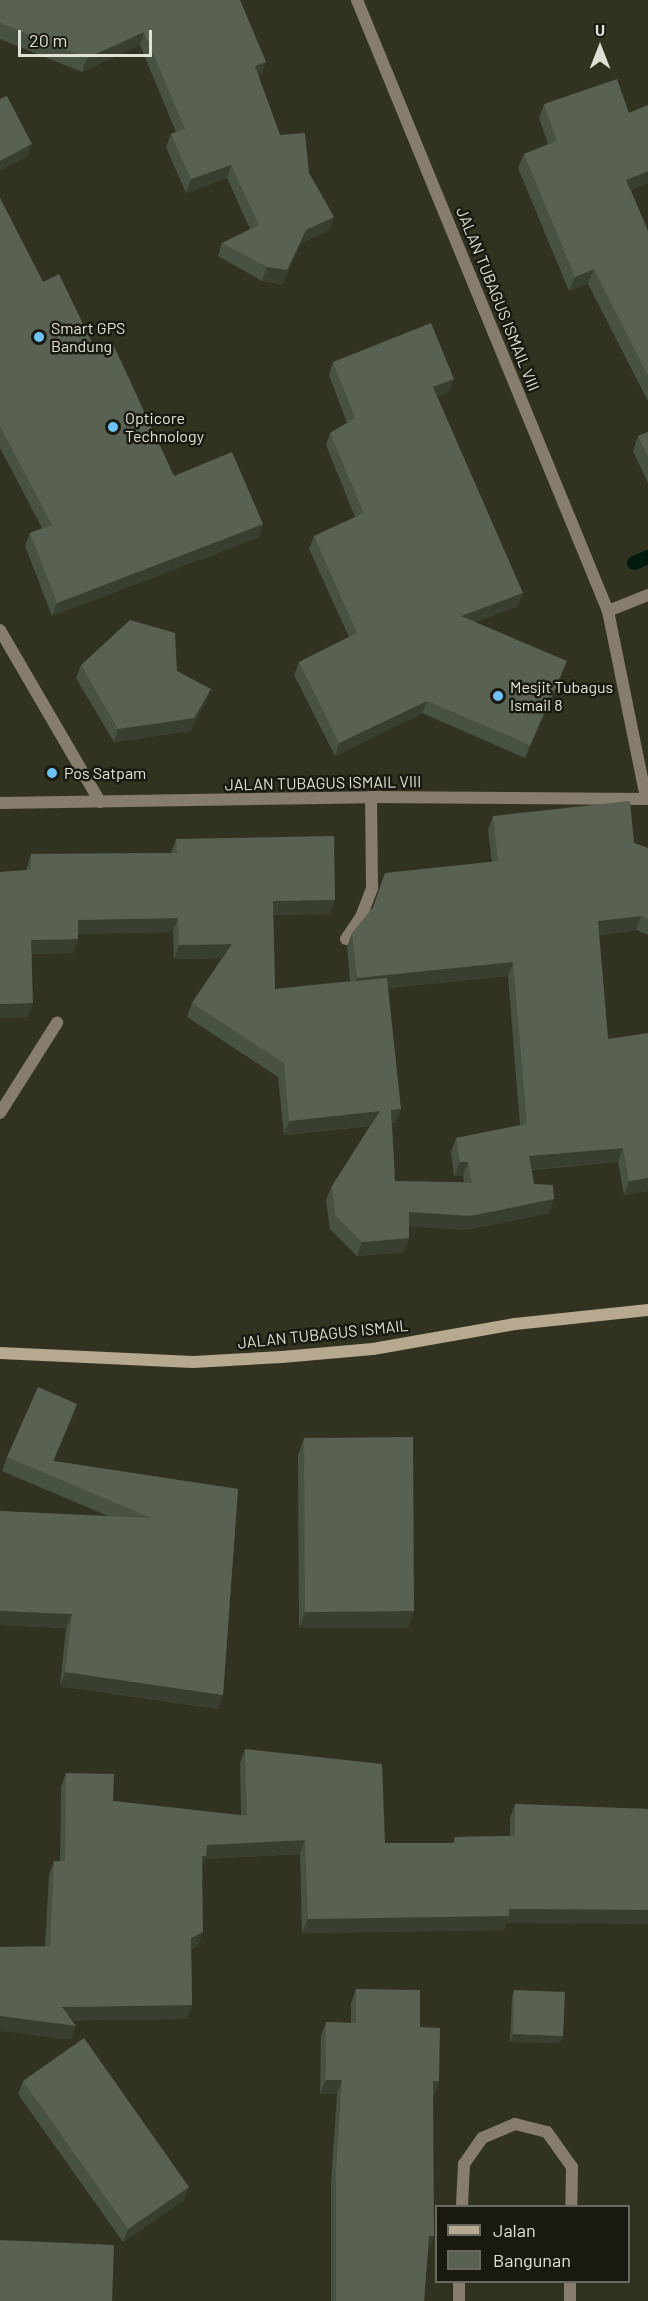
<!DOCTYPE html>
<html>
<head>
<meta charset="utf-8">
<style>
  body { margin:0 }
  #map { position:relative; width:648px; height:2301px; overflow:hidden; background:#323220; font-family:Barlow,sans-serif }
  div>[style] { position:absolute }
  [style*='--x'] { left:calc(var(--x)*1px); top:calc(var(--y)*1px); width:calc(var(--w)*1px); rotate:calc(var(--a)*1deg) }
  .stream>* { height:14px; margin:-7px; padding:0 7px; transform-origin:7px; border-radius:7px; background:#001b0e }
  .minor>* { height:12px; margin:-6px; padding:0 6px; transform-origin:6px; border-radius:6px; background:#867d6d }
  .secondary>* { height:12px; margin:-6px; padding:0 6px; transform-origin:6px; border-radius:6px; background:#b6a98f }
  .wall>* { inset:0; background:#475242 }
  .shaded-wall>* { inset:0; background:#383f2e }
  .building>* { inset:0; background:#586152 }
  .dots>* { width:16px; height:16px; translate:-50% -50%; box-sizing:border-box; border:3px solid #191911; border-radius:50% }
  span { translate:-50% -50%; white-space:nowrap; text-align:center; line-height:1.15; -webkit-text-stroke:5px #191911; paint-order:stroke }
  .street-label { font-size:16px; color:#e0e1d6 }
  .poi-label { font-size:16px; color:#e0e1d6 }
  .left { translate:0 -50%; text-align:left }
  .legend { position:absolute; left:435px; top:2205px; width:195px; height:78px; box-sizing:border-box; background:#191911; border:2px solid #696960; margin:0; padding:8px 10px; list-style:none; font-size:18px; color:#e0e1d6 }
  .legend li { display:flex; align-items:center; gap:12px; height:30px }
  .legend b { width:30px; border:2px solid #696960 }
  .north { position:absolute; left:570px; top:18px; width:60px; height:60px; -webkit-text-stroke:4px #191911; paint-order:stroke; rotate:0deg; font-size:16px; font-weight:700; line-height:24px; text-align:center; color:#e0e1d6 }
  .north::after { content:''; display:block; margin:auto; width:21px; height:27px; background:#e0e1d6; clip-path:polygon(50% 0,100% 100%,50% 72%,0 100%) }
  .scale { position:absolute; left:18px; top:30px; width:134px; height:27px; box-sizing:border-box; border:3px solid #e0e1d6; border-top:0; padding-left:8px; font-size:18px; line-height:21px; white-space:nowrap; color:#e0e1d6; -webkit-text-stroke:4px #191911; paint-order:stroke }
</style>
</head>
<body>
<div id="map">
  <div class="stream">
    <div style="--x:634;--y:563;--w:15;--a:-23"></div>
  </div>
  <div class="minor">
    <div style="--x:357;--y:0;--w:661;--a:67.67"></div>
    <div style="--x:608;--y:611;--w:191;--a:78.5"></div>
    <div style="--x:608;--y:611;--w:43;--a:-21.8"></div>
    <div style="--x:0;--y:630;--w:199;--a:59.8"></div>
    <div style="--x:0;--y:803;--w:371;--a:-0.9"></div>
    <div style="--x:371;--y:797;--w:277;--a:0.4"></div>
    <div style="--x:346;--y:939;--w:27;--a:-56"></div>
    <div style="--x:361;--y:917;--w:31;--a:-69"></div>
    <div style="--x:372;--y:888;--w:91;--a:-90.6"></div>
    <div style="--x:0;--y:1113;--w:107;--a:-57.7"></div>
    <div style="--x:462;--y:2206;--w:42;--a:-87.3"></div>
    <div style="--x:464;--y:2164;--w:32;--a:-55"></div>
    <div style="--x:482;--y:2138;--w:36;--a:-23"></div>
    <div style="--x:515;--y:2124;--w:33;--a:14"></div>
    <div style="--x:547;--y:2132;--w:43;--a:54.5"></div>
    <div style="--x:572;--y:2167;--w:39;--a:91"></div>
    <div style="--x:459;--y:2301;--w:19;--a:-90"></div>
    <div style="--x:570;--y:2301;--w:19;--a:-90"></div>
  </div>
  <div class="secondary">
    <div style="--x:0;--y:1353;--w:193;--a:2.7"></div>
    <div style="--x:193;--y:1362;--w:89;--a:-3.2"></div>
    <div style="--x:282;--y:1357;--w:91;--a:-5"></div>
    <div style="--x:373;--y:1349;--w:144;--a:-10"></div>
    <div style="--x:515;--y:1324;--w:134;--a:-6"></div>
  </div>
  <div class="wall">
    <div style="clip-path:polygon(0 0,240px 0,266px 62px,261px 75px,258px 76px,280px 135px,309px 173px,334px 217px,329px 230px,301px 243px,282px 284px,262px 281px,218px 256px,222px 243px,250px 229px,227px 178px,186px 193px,166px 147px,171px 134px,176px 132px,140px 45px,82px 72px,0 39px)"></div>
    <div style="clip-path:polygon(544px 104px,629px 113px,648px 105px,648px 183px,631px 190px,648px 231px,648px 401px,588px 284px,569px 291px,518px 168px,524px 154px,548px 144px,539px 118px)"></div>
    <div style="clip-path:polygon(0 198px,43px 282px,97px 353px,174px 476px,263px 524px,259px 537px,52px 616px,25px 546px,30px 533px,42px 528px,0 448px)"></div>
    <div style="clip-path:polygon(333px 362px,449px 392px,437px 396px,518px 606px,475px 622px,562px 674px,525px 758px,422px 713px,335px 756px,294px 675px,299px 662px,349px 637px,309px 549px,314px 536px,355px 517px,326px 445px,330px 433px,347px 423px,329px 375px)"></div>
    <div style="clip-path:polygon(648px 432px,648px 483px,633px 451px,638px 436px)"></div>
    <div style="clip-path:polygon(81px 665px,177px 671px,206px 702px,190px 731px,114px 742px,76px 678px)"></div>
    <div style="clip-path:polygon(evenodd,493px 816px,634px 843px,648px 848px,648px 935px,636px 930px,599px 935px,608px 1039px,648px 1191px,624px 1195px,618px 1162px,532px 1170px,534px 1184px,549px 1213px,465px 1230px,409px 1226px,409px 1238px,404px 1252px,357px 1256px,330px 1229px,326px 1200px,332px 1186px,370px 1126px,284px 1135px,278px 1077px,187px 1017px,192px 1003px,222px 958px,174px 959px,173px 932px,78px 934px,78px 939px,73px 953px,32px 954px,28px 1017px,0 1018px,0 872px,26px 870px,31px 854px,171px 853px,176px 839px,330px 914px,273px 915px,275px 989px,350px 981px,347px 947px,352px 933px,492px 862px,488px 830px,493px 816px,508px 976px,520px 1125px,456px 1138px,451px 1152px,454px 1176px,463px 1176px,464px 1182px,395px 1181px,392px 1123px,396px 1123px,388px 988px,508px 976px)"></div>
    <div style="clip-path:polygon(77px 1404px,54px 1461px,238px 1489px,223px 1695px,218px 1709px,60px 1686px,66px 1628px,0 1625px,108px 1516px,2px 1471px,7px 1457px)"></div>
    <div style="clip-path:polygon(304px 1438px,408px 1628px,299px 1628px,298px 1455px)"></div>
    <div style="clip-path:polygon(245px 1749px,385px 1843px,453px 1843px,455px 1837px,510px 1836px,510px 1818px,515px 1804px,648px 1809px,506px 1923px,504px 1930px,302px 1933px,300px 1854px,205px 1859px,202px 1866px,198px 1946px,191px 1949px,192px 2005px,187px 2019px,72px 2020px,71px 2040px,45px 1946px,49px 1875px,54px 1861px,60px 1861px,61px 1787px,66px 1773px,113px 1801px,241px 1815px,240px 1763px)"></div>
    <div style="clip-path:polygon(356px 1989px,420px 2027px,439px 2081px,434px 2095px,433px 2095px,429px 2250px,428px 2250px,424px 2301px,331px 2301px,331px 2183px,337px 2094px,320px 2094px,321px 2036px,326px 2022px,351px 2023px,351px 2003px)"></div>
    <div style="clip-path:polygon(514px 1990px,563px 2036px,560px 2043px,510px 2042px,512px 1997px)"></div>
    <div style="clip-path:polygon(23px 2081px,189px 2187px,184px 2200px,123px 2242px,18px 2094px)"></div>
  </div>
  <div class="shaded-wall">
    <div style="clip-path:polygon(144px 32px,140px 45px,82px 72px,87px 58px)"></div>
    <div style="clip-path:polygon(266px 62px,261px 75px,250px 80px,255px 66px)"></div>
    <div style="clip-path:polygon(32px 144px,27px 157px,0 171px,0 161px)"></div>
    <div style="clip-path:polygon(231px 165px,227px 178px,186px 193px,191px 179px)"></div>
    <div style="clip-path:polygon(648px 171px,648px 183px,621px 194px,626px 180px)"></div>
    <div style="clip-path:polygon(334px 217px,329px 230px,301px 243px,282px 284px,262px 281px,267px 267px,306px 230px)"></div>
    <div style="clip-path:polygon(594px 269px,588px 284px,569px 291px,575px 277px)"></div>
    <div style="clip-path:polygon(454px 379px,449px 392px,428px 400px,433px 387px)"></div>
    <div style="clip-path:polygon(263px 524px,259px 537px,52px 616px,57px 603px)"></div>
    <div style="clip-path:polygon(523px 593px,518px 606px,456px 629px,461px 616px)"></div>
    <div style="clip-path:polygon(567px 661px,562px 674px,525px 758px,530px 745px)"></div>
    <div style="clip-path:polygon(211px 689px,206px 702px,190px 731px,114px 742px,118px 729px)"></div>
    <div style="clip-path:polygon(427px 701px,422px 713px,335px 756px,339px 743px)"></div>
    <div style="clip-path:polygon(335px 900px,330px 914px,268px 915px,273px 901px)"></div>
    <div style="clip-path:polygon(641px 916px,636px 930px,593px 935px,598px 921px)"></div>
    <div style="clip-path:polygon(178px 918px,173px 932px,73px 934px,78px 920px)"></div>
    <div style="clip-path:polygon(78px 939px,73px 953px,26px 954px,31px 940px)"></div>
    <div style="clip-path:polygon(232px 944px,227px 958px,174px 959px,179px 945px)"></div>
    <div style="clip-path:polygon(513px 962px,508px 976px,351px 992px,357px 978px)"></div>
    <div style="clip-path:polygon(33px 1003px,28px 1017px,0 1018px,0 1004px)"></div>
    <div style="clip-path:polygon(401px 1109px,396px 1123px,386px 1124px,391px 1110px)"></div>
    <div style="clip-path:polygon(380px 1111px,374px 1125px,284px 1135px,289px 1121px)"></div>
    <div style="clip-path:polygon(623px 1148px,618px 1162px,524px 1170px,529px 1156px)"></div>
    <div style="clip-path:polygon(460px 1162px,468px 1162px,463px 1176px,454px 1176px)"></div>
    <div style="clip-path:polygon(648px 1178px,648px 1191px,624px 1195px,629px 1181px)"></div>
    <div style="clip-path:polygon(554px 1199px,549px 1213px,465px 1230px,404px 1226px,409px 1212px)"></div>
    <div style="clip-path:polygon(409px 1238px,404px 1252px,357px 1256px,362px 1242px)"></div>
    <div style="clip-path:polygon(77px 1404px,72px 1419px,48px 1475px,53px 1461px)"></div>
    <div style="clip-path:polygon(0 1611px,72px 1614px,66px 1628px,0 1625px)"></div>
    <div style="clip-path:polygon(414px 1611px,408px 1628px,299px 1628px,305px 1612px)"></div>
    <div style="clip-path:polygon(65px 1672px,223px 1695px,218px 1709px,60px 1686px)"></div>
    <div style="clip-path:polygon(305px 1840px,300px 1854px,205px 1859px,201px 1870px,202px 1856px,207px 1845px)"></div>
    <div style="clip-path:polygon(509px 1909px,648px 1910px,648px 1924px,506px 1923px,504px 1930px,302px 1933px,308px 1919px)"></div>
    <div style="clip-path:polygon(203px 1932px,198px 1946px,186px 1952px,191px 1938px)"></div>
    <div style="clip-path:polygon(192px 2005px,187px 2019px,57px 2021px,62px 2007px)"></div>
    <div style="clip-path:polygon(0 2016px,76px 2026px,71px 2040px,0 2031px)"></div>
    <div style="clip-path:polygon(513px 2034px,563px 2036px,560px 2043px,510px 2042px)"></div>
    <div style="clip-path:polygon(326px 2080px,342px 2080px,337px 2094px,320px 2094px)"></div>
    <div style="clip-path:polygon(433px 2081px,439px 2081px,434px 2095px,428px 2095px)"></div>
    <div style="clip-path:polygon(189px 2187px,184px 2200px,123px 2242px,128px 2229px)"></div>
    <div style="clip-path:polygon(429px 2236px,434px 2236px,429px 2250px,424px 2250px)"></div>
  </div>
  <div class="building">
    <div style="clip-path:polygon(0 0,240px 0,266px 62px,255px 66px,280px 135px,305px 133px,309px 173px,334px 217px,306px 230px,287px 270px,267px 267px,222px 243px,259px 225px,231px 165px,191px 179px,171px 134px,185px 129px,144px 32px,87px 58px,0 23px)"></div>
    <div style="clip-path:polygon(617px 79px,629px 113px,648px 105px,648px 171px,626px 180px,648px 231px,648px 376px,594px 269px,575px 277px,524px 154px,557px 141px,544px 104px)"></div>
    <div style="clip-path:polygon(7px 96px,32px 144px,0 161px,0 99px)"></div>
    <div style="clip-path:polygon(0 198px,43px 282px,59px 274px,97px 353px,113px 344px,174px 476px,232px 452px,263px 524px,57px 603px,30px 533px,52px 525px,0 426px)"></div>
    <div style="clip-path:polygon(431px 323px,454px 379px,433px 387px,523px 593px,461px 616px,567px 661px,530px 745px,427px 701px,339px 743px,299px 662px,357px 633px,314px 536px,364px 513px,330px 433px,355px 418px,333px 362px)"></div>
    <div style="clip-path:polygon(648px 432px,648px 457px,638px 436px)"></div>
    <div style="clip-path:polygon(130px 620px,175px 633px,177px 671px,211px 689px,194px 718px,118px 729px,81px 665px)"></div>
    <div style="clip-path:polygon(630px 801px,634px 843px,648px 848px,648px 919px,641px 916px,598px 921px,608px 1039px,648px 1033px,648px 1178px,629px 1181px,623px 1148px,529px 1156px,534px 1184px,553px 1185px,554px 1199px,470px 1216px,409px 1212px,409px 1238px,362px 1242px,335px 1215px,332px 1186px,380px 1111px,289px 1121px,284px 1063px,192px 1003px,232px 944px,179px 945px,178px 918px,78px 920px,78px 939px,31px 940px,33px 1003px,0 1004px,0 872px,31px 870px,31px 854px,177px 853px,176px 839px,334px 836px,335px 900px,273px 901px,275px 989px,387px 978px,401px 1109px,391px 1110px,395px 1181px,472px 1183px,468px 1162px,460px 1162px,456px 1138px,527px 1124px,513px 962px,357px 978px,352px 933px,373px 907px,385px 873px,498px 861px,493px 816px)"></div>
    <div style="clip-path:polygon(38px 1387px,77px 1404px,53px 1461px,238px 1489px,223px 1695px,65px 1672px,72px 1614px,0 1611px,0 1511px,151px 1518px,7px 1457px)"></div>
    <div style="clip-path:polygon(413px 1437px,414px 1611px,305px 1612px,304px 1438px)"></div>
    <div style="clip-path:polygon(245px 1749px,382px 1764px,385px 1843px,455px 1843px,455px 1837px,515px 1836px,515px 1804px,648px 1809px,648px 1910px,509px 1909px,509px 1916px,308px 1919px,305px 1840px,207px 1845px,206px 1856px,202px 1856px,203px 1932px,191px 1938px,192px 2005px,62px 2007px,76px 2026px,0 2016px,0 1947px,50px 1946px,54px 1861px,65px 1861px,66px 1773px,114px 1774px,113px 1801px,247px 1816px)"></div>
    <div style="clip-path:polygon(356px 1989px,420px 1990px,420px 2027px,440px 2028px,439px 2081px,433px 2081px,434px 2236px,429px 2236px,424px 2301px,336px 2301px,336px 2169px,342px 2080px,326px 2080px,326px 2022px,356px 2023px)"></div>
    <div style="clip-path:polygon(514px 1990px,565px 1992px,563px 2036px,513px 2034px)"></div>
    <div style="clip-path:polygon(84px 2038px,189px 2187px,128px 2229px,23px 2081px)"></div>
    <div style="clip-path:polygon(0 2240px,114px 2245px,112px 2301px,0 2301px)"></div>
  </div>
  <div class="dots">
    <div style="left:39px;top:337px;background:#6dc2f3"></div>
    <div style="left:113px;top:427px;background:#6dc2f3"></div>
    <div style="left:498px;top:696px;background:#6dc2f3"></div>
    <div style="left:52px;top:773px;background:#6dc2f3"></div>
  </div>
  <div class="street-label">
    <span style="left:498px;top:299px;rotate:68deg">JALAN TUBAGUS ISMAIL VIII</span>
    <span style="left:323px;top:783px;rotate:-1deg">JALAN TUBAGUS ISMAIL VIII</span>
    <span style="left:323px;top:1334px;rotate:-6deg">JALAN TUBAGUS ISMAIL</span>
  </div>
  <div class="poi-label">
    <span class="left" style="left:51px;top:337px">Smart GPS<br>Bandung</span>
    <span class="left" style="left:125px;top:427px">Opticore<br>Technology</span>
    <span class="left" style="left:510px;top:696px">Mesjit Tubagus<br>Ismail 8</span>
    <span class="left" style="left:64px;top:773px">Pos Satpam</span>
  </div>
  <ul class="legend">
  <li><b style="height:8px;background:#b6a98f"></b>Jalan</li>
  <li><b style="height:16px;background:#586152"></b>Bangunan</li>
  </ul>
  <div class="north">U</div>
  <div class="scale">20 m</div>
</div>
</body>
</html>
